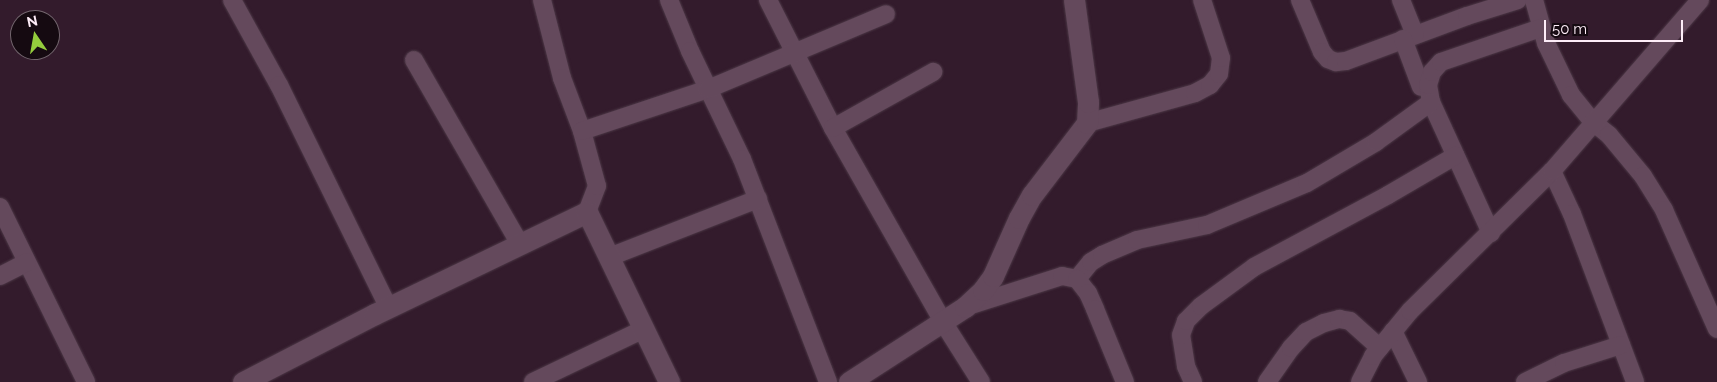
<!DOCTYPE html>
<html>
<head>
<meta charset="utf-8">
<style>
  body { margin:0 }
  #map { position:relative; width:1717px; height:382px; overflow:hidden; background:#331b2c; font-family:Raleway,sans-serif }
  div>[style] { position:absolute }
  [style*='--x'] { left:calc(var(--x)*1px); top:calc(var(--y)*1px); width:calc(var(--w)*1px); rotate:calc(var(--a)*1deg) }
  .roads { filter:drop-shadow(0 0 1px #4c3846) drop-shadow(0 0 1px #4c3846) }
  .minor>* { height:18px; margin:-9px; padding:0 9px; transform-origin:9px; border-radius:9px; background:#64495c }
  .tertiary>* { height:21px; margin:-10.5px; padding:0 10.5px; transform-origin:10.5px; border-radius:10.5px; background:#64495c }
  span { translate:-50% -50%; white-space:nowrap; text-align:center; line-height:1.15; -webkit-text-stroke:5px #150a11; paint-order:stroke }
  .north { position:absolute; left:10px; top:10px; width:50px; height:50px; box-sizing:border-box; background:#150a11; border:1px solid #72656d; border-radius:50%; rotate:348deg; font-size:14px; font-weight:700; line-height:20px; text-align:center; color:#feedf8 }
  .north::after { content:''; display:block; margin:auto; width:18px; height:22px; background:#94cc3d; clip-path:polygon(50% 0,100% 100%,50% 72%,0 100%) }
  .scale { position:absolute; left:1544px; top:20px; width:139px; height:22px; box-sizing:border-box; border:2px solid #feedf8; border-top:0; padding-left:6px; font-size:15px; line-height:18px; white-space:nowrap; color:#feedf8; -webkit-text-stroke:4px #150a11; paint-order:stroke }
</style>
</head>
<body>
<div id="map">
  <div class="roads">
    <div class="minor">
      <div style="--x:232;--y:0;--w:97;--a:61.1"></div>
      <div style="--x:279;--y:85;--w:247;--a:63.8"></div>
      <div style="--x:542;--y:0;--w:81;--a:75.6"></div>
      <div style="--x:562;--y:78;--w:57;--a:69.3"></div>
      <div style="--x:669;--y:0;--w:55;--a:67.6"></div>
      <div style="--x:690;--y:51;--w:120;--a:64.3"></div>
      <div style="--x:742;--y:159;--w:239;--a:68.9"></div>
      <div style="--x:768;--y:0;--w:144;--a:63.1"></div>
      <div style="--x:833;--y:128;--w:223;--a:60.4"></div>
      <div style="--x:943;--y:322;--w:71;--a:57.7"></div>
      <div style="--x:1300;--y:0;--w:56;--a:67.1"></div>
      <div style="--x:1322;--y:52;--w:9;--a:49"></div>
      <div style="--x:1328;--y:59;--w:9;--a:21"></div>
      <div style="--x:1336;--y:62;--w:10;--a:-6"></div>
      <div style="--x:1346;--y:61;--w:129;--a:-20.4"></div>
      <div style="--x:1467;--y:16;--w:53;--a:-17.4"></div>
      <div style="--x:1401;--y:0;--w:37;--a:68"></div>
      <div style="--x:1534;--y:0;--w:45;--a:74.4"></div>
      <div style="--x:1546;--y:43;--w:58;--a:64.3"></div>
      <div style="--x:1571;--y:95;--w:35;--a:51"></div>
      <div style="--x:1593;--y:122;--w:21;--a:39"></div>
      <div style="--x:1609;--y:135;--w:53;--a:50.3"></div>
      <div style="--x:1643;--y:176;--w:40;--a:58"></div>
      <div style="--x:1664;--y:210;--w:130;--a:66"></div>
      <div style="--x:1403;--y:39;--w:51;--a:69.4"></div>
      <div style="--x:414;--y:60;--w:212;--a:60.1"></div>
      <div style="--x:1087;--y:123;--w:112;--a:-15.5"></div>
      <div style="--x:1195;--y:93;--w:17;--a:-28"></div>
      <div style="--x:1210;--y:85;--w:14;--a:-51"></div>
      <div style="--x:1219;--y:74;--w:16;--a:-83"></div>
      <div style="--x:1221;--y:58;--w:61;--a:-108.1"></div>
      <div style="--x:833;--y:128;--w:115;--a:-29.2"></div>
      <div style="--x:1552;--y:171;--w:47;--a:65.1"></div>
      <div style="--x:1572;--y:214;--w:179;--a:69.4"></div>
      <div style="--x:0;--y:207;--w:195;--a:63.8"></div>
      <div style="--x:587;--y:212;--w:28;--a:-69"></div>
      <div style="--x:597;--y:186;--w:57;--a:-105.3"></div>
      <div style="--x:582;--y:131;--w:133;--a:-18.4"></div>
      <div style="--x:708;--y:89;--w:193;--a:-22.8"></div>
      <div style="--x:1491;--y:233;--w:144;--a:-114.6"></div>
      <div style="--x:1431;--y:102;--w:17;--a:-100"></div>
      <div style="--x:1428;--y:85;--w:14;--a:-73"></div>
      <div style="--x:1432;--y:72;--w:13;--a:-48"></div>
      <div style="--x:1441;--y:62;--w:106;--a:-18.8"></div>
      <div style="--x:609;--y:257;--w:160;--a:-21.3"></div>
      <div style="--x:0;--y:276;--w:30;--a:-27"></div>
      <div style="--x:1077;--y:279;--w:22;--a:-51"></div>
      <div style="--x:1091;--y:262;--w:13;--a:-32"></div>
      <div style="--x:1102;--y:255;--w:38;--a:-23"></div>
      <div style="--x:1137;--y:240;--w:72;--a:-12.1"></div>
      <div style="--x:1207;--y:225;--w:108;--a:-22.8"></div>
      <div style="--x:1307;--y:183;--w:80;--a:-30.7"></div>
      <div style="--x:1376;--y:142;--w:68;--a:-36"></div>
      <div style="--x:965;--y:307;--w:102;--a:-17.7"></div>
      <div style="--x:1062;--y:276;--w:15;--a:11"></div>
      <div style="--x:1077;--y:279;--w:18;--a:52"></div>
      <div style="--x:1088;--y:293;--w:17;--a:66"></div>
      <div style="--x:1095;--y:309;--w:79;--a:67.7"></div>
      <div style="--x:1393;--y:331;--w:57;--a:63.9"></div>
      <div style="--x:533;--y:382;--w:123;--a:-25.5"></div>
      <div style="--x:1193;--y:382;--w:17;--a:-114"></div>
      <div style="--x:1186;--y:366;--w:31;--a:-99"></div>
      <div style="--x:1181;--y:335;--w:15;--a:-70"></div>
      <div style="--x:1186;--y:321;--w:21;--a:-45"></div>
      <div style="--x:1201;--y:306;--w:66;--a:-36.3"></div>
      <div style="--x:1254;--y:267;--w:152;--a:-28.2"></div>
      <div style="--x:1388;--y:195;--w:78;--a:-30.2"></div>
      <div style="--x:1267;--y:382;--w:42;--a:-54.8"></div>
      <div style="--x:1291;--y:348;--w:22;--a:-47"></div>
      <div style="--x:1306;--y:332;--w:20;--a:-27"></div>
      <div style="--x:1324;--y:323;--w:16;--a:-15"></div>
      <div style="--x:1339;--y:319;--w:11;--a:10"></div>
      <div style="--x:1350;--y:321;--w:40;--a:42"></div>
      <div style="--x:1360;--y:382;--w:29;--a:-63"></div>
      <div style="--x:1373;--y:356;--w:58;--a:-50.6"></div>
      <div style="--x:1410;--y:311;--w:199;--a:-44.6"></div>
      <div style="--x:1552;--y:171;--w:226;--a:-49.1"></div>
      <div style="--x:1525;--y:382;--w:43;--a:-26"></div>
      <div style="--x:1564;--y:363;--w:60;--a:-17.5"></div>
    </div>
    <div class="tertiary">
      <div style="--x:243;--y:382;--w:148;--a:-27.3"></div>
      <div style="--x:375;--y:314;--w:235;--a:-25.7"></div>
      <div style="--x:587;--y:212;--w:189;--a:64.2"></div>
      <div style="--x:849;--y:382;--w:138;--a:-32.9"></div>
      <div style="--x:965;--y:307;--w:25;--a:-43"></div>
      <div style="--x:983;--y:290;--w:17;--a:-54"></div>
      <div style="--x:993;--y:276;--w:64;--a:-65.9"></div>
      <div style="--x:1019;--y:218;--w:26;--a:-61"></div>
      <div style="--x:1032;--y:195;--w:91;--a:-52.6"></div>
      <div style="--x:1087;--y:123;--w:21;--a:-87"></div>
      <div style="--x:1088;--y:102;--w:103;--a:-97.8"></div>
    </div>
  </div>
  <div class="north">N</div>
  <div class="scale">50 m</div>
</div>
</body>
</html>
